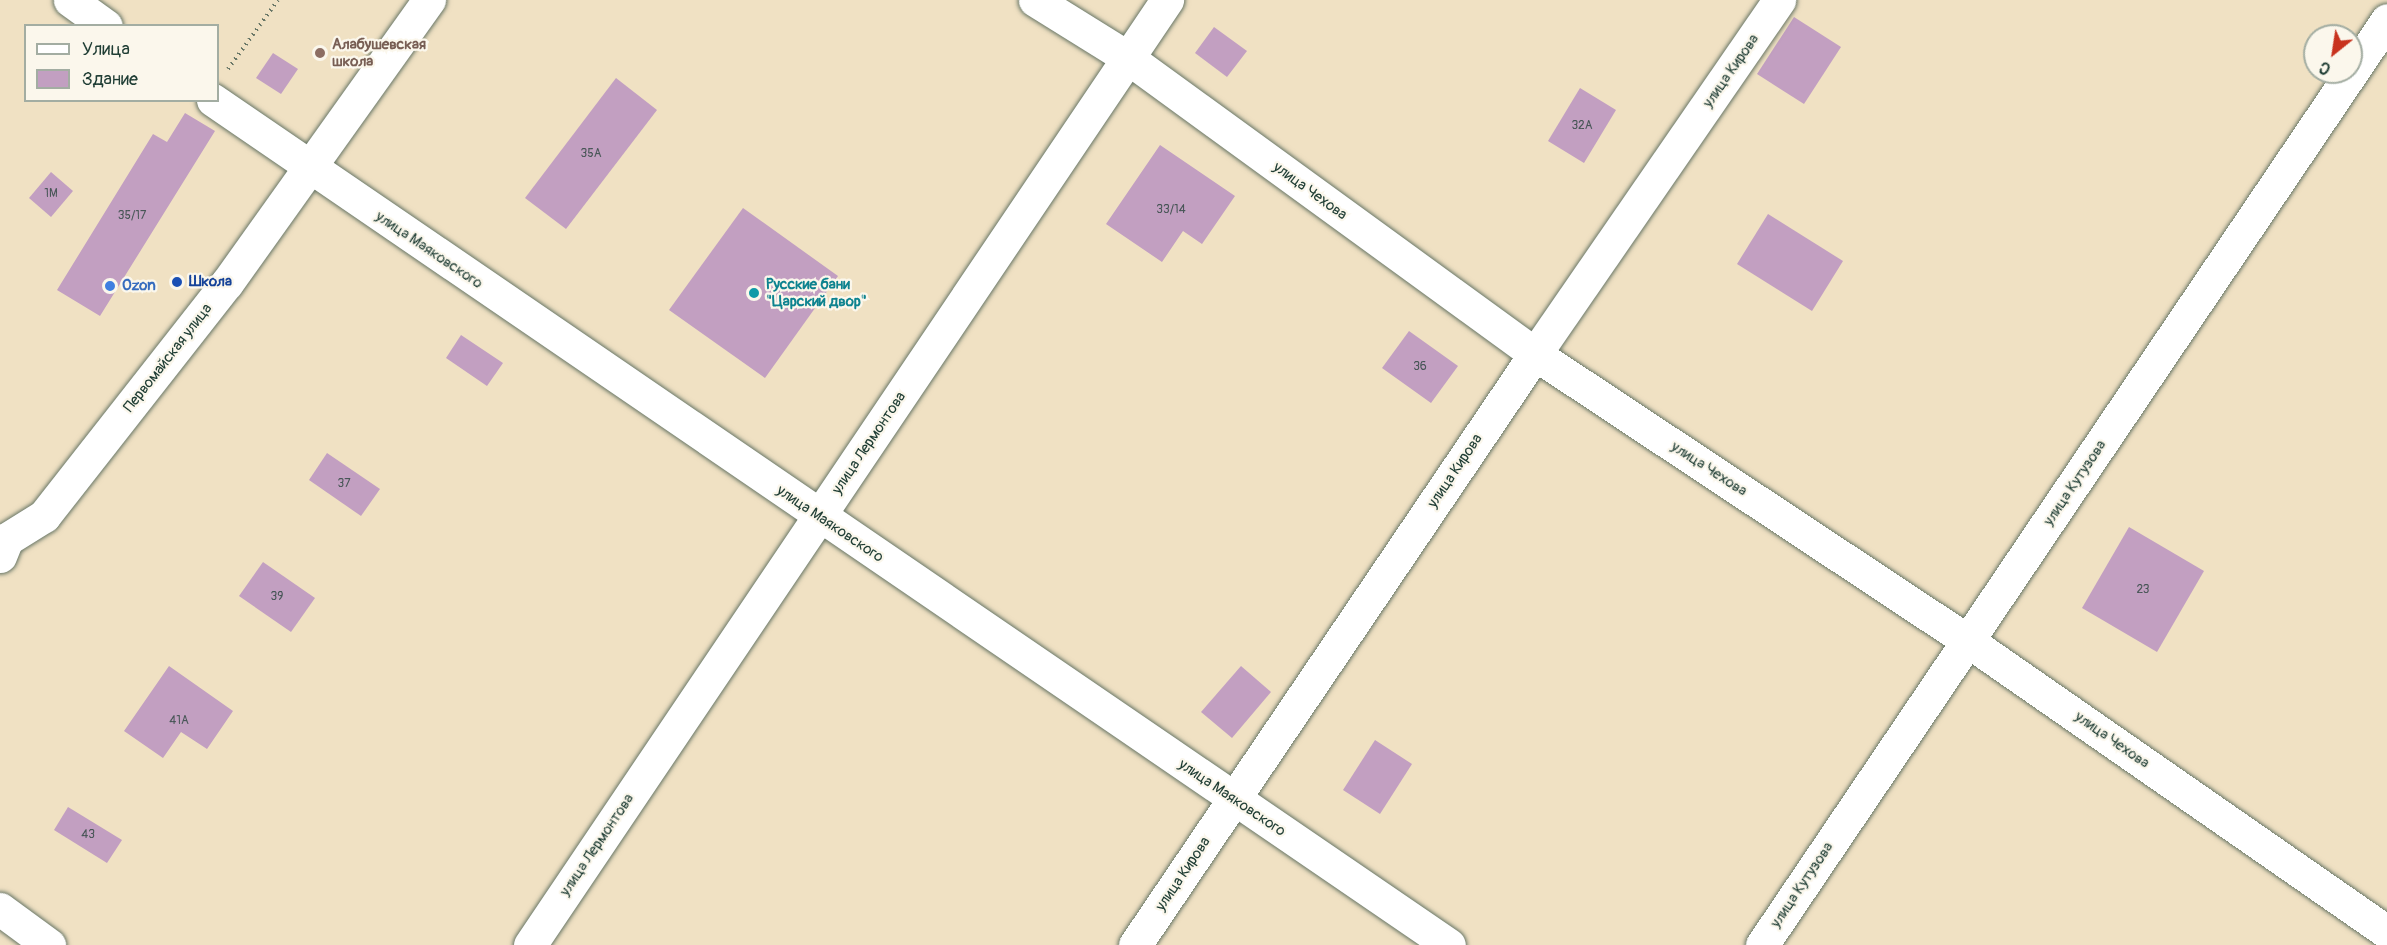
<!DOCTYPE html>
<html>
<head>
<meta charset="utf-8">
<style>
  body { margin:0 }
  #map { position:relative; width:2387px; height:945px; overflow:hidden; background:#f0e1c3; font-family:Pangolin,sans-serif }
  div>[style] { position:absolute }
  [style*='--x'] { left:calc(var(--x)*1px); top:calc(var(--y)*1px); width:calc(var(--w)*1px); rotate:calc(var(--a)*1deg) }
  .building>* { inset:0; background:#c29fc1 }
  .path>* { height:4px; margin-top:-2px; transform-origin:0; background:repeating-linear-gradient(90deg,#687666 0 1.5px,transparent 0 6px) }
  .roads { filter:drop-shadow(0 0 2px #687666) drop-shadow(0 0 2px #687666) }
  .street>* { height:33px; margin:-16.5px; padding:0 16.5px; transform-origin:16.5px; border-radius:16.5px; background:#fff }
  .secondary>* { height:33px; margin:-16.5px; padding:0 16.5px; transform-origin:16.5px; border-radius:16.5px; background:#fff }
  .dots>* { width:16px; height:16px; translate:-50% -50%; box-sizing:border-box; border:3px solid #fbf7ec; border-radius:50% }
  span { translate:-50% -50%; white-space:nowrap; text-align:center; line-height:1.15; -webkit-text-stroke:4.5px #fbf7ec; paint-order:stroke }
  .number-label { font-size:12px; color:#485657 }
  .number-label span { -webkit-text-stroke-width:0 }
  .education-label { font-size:15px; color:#785e54; font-weight:700 }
  .left { translate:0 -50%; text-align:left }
  .street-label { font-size:15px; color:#1f3d34 }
  .transit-label { font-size:15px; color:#164399; font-weight:700 }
  .culture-label { font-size:15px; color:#0d838f; font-weight:700 }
  .shop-label { font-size:15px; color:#366cbe; font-weight:700 }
  .legend { position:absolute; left:24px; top:24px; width:195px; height:78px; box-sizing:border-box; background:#fbf7ec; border:2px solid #a3ada2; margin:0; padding:8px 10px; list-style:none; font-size:18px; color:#1f3d34 }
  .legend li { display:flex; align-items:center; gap:12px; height:30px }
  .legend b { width:30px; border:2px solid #a3ada2 }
  .north { position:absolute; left:2303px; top:24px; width:60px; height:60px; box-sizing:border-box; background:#fbf7ec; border:2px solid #a3ada2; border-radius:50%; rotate:210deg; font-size:16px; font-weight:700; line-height:24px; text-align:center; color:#1f3d34 }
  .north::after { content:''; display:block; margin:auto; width:21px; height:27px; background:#c8321e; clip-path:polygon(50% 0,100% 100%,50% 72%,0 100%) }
</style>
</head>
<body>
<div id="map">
  <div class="building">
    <div style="clip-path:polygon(1794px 17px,1841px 47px,1804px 104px,1757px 74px)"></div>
    <div style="clip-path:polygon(1214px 27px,1247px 51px,1227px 77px,1195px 53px)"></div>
    <div style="clip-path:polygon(273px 53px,298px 69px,281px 94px,256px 78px)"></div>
    <div style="clip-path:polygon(616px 78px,657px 110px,566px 229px,525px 198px)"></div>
    <div style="clip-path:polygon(1580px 88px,1616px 110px,1584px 163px,1548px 141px)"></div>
    <div style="clip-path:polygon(185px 113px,215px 131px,100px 316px,57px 290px,153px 134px,167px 142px)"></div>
    <div style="clip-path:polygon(1160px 145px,1235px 196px,1202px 244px,1183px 231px,1162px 262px,1106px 224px)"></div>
    <div style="clip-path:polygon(51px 172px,73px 191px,51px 217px,29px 198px)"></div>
    <div style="clip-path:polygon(743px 208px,838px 276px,765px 378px,669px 310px)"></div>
    <div style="clip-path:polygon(1768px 214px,1843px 261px,1812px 311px,1737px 264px)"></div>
    <div style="clip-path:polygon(1409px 331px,1458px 366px,1431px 403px,1382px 368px)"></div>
    <div style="clip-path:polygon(461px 335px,503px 363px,487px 386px,446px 358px)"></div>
    <div style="clip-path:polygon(327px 453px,380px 489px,361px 516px,309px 480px)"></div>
    <div style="clip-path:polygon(2129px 527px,2204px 571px,2157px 652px,2082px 608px)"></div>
    <div style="clip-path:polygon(263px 562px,315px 598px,291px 632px,239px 596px)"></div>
    <div style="clip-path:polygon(169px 666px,233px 711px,207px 749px,181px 732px,163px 758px,124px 731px)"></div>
    <div style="clip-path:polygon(1241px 666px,1271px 692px,1232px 738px,1201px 712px)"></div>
    <div style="clip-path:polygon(1375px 740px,1412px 764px,1380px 814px,1343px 790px)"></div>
    <div style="clip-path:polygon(68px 807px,122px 840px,107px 863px,54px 830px)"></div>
  </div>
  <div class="path">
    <div style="--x:228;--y:69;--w:85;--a:-54.1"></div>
  </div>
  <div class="roads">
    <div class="street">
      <div style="--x:70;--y:0;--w:44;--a:35.8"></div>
      <div style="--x:1035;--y:0;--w:110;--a:31.9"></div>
      <div style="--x:1128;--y:58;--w:503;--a:36.03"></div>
      <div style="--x:1535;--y:354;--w:519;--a:33.54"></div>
      <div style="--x:1968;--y:641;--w:510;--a:34.78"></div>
      <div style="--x:213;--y:100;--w:1497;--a:34.36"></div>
      <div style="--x:530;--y:945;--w:1140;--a:-56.02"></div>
      <div style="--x:1135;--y:945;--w:714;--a:-55.91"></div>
      <div style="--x:1535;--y:354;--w:430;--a:-55.4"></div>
      <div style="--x:1762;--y:945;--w:1116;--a:-55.95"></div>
    </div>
    <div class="secondary">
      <div style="--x:0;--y:556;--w:18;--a:-68"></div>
      <div style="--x:7;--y:539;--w:44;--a:-31.9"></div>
      <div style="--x:44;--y:516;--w:296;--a:-51.9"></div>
      <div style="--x:227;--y:283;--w:348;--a:-54.5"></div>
      <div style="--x:0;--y:909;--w:61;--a:36.3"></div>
    </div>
  </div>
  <div class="dots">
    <div style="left:320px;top:53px;background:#8d6e63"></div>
    <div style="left:177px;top:282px;background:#1a4fb4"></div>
    <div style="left:110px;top:286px;background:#3f7fe0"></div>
    <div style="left:754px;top:293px;background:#0f9aa8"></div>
  </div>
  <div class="number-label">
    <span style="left:1582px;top:126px">32А</span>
    <span style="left:591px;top:154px">35А</span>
    <span style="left:51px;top:194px">1М</span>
    <span style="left:1171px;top:210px">33/14</span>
    <span style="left:132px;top:216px">35/17</span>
    <span style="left:1420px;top:367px">36</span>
    <span style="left:344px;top:484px">37</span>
    <span style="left:2143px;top:590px">23</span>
    <span style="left:277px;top:597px">39</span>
    <span style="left:179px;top:721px">41А</span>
    <span style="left:88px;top:835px">43</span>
  </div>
  <div class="education-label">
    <span class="left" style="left:332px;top:53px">Алабушевская<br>школа</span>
  </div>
  <div class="street-label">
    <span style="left:1731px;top:71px;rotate:-55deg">улица Кирова</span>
    <span style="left:1310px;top:191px;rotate:36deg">улица Чехова</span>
    <span style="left:429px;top:250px;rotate:34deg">улица Маяковского</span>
    <span style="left:168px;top:358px;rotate:-52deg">Первомайская улица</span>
    <span style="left:869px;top:443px;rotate:-56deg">улица Лермонтова</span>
    <span style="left:1709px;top:469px;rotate:33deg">улица Чехова</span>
    <span style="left:1455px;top:471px;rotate:-56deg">улица Кирова</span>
    <span style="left:2075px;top:483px;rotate:-56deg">улица Кутузова</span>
    <span style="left:830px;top:524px;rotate:34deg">улица Маяковского</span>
    <span style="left:2112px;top:740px;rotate:35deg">улица Чехова</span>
    <span style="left:1232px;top:798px;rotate:34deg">улица Маяковского</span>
    <span style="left:597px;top:845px;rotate:-56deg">улица Лермонтова</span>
    <span style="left:1183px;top:874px;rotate:-56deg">улица Кирова</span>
    <span style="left:1802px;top:885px;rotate:-56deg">улица Кутузова</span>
  </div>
  <div class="transit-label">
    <span class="left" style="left:189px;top:282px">Школа</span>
  </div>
  <div class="culture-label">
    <span class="left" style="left:766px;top:293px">Русские бани<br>"Царский двор"</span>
  </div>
  <div class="shop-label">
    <span class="left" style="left:122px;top:286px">Ozon</span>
  </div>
  <ul class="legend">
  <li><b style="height:8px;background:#fff"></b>Улица</li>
  <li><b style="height:16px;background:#c29fc1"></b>Здание</li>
  </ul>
  <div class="north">С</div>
</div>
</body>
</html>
